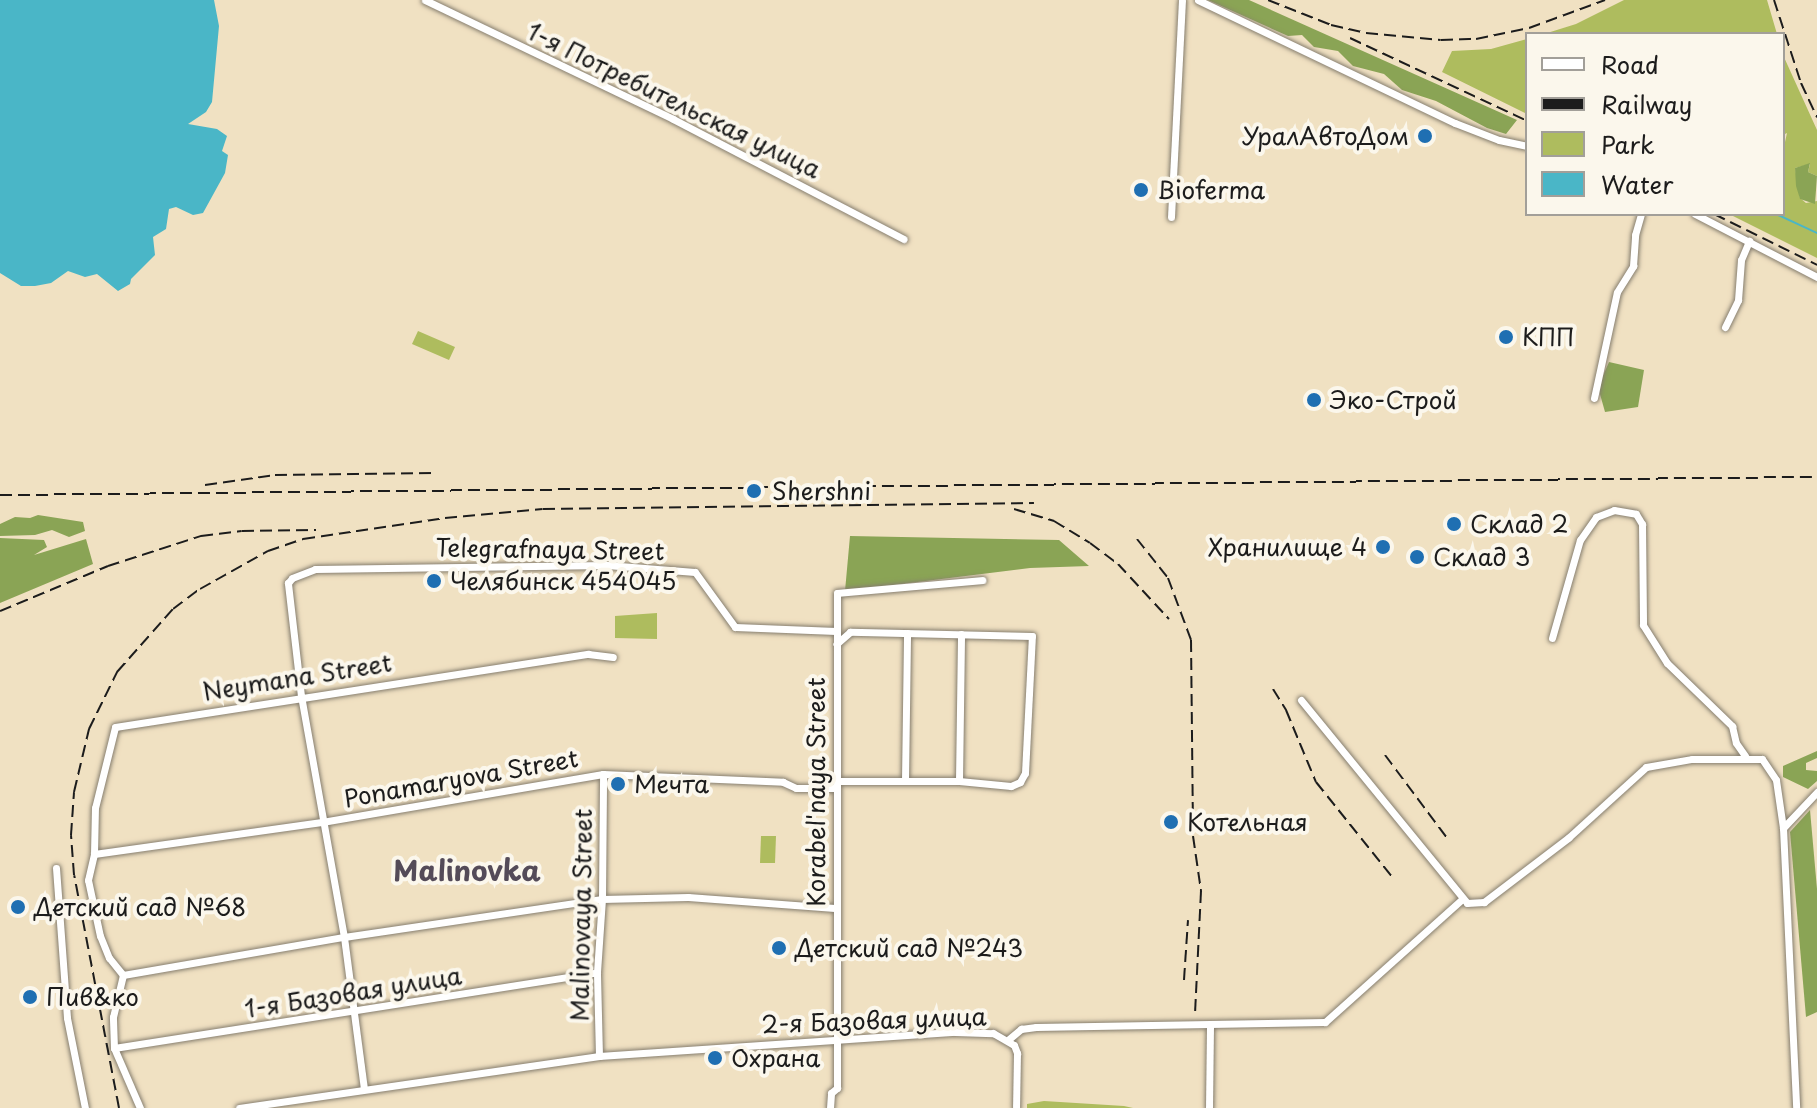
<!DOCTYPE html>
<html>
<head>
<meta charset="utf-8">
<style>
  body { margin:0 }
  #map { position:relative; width:1817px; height:1108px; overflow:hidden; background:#f0e1c2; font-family:"Playpen Sans",sans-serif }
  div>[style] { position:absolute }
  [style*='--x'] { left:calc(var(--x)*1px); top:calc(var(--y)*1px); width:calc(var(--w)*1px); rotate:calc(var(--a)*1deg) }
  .green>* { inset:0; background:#aebc5e }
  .forest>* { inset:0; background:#8aa455 }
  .water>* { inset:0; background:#4ab6c7 }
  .stream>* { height:2px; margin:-1px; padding:0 1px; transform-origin:1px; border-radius:1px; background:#4ab6c7 }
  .roads { filter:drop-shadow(0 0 2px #867e6f) drop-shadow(0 0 2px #867e6f) }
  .minor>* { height:7px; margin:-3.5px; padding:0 3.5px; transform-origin:3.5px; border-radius:3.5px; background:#fff }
  .rail>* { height:2px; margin-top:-1px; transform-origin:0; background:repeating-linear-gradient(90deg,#1c1c1c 0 12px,transparent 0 18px) }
  .dots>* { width:22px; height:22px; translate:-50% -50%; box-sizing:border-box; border:4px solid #fbf7ec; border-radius:50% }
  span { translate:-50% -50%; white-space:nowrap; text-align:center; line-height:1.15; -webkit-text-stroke:8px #fbf7ec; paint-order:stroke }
  .street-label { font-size:24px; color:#1c1c1c }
  .poi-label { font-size:24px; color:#1c1c1c }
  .right { translate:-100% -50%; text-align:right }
  .left { translate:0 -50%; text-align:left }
  .quarter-label { font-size:28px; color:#544b58; font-weight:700 }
  .legend { position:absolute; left:1525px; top:32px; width:260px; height:184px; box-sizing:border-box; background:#fbf7ec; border:2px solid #a29f99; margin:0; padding:10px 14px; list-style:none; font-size:24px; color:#1c1c1c }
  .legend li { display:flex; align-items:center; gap:16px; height:40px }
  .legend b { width:40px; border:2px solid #a29f99 }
</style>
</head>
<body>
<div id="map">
  <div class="green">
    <div style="clip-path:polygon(1624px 0,1767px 0,1777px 34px,1544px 34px,1576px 24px)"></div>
    <div style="clip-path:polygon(1527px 39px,1527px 114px,1442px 72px,1452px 51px,1491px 49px)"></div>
    <div style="clip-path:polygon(1783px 55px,1817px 130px,1817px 176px,1808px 172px,1810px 164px,1795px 168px,1800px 198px,1806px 203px,1817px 201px,1817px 258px,1729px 214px,1783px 214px,1783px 151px,1787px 133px,1783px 135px)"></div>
    <div style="clip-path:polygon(418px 331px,455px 347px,449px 360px,412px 344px)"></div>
    <div style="clip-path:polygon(657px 613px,657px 639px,615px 638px,615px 616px)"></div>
    <div style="clip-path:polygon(761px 836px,776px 836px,775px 863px,760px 863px)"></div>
    <div style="clip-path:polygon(1044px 1101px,1124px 1106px,1133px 1108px,1027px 1108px,1027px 1104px)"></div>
  </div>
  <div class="forest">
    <div style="clip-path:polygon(1208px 0,1249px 0,1517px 120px,1506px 134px,1487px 128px,1436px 101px,1402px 90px,1384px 74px,1353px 66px,1338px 51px,1314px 47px,1302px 35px,1288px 36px)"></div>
    <div style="clip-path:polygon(1810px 163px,1808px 172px,1817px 176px,1815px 204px,1800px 199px,1796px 186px,1795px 168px)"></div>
    <div style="clip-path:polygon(1609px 362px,1644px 370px,1638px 407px,1605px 412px,1598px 387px)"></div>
    <div style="clip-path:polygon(38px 515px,83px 522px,85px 531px,69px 537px,52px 530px,35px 535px,0 536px,0 524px,15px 517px,30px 518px)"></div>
    <div style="clip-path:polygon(850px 536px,1059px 540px,1089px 566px,1030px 568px,845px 591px)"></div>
    <div style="clip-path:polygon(0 538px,44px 540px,47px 547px,34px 555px,86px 539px,93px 564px,0 603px)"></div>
    <div style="clip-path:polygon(1817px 751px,1817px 758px,1806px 763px,1806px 770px,1817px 771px,1817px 781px,1808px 789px,1783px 777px,1783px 766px)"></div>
    <div style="clip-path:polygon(1810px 810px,1817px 889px,1817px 1012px,1806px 1017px,1790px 832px)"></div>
  </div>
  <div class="water">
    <div style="clip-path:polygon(0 0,214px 0,219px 26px,212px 102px,206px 112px,188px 124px,217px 129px,227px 136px,222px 151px,228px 155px,225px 173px,203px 213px,193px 215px,176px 207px,169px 209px,166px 229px,153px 237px,155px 255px,131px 279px,130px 284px,118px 291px,97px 274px,85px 277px,68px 271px,51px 283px,35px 286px,21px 286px,0 273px)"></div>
  </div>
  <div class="stream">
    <div style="--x:1776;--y:214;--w:45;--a:24.9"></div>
  </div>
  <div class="roads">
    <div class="minor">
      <div style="--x:425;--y:0;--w:275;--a:25.6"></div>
      <div style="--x:673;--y:119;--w:260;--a:27.5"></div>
      <div style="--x:1198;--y:0;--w:285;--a:25.6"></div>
      <div style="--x:1455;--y:123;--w:47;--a:21.1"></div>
      <div style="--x:1499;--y:140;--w:29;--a:12"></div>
      <div style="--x:1695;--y:214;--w:137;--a:27.3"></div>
      <div style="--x:1171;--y:217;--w:217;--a:-87.1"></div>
      <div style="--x:1725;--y:327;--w:30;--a:-64"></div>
      <div style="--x:1738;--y:300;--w:40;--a:-85.7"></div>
      <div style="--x:1741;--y:260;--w:21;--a:-67"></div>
      <div style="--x:1594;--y:398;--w:108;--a:-77.8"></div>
      <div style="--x:1617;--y:292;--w:31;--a:-58"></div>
      <div style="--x:1633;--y:266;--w:31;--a:-86"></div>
      <div style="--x:1635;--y:235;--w:22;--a:-74"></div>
      <div style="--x:1552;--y:638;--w:102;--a:-74.1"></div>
      <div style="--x:1580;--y:540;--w:28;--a:-55"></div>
      <div style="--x:1596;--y:517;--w:19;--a:-21"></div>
      <div style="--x:1614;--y:510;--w:22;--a:10"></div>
      <div style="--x:1636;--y:514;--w:12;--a:59"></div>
      <div style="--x:1642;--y:524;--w:101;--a:89.4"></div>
      <div style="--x:1643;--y:625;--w:45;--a:57.7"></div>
      <div style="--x:1667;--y:663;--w:91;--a:44.1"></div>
      <div style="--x:1732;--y:726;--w:17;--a:77"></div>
      <div style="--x:1736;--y:743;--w:16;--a:55"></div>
      <div style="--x:1301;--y:700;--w:262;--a:50.7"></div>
      <div style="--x:1467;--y:903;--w:17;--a:-3"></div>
      <div style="--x:1484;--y:902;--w:106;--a:-37.3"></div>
      <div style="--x:1568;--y:838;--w:105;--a:-42.3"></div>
      <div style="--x:1646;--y:767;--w:47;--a:-9.9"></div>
      <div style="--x:1692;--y:759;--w:70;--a:0"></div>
      <div style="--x:1762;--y:759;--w:25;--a:56"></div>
      <div style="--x:1776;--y:780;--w:49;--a:81.7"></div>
      <div style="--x:1783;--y:828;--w:280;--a:87.3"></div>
      <div style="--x:835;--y:781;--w:124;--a:0"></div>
      <div style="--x:959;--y:781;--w:52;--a:5.5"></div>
      <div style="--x:1011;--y:786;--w:10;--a:-24"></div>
      <div style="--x:1020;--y:782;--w:10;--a:-61"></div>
      <div style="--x:1025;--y:773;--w:137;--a:-87.1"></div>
      <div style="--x:1032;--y:636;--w:182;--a:-178.7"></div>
      <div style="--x:850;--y:632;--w:18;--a:139"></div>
      <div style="--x:905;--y:781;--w:148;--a:-89.2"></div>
      <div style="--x:959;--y:781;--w:147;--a:-89.2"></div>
      <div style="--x:1783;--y:828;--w:50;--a:-46.6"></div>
      <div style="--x:94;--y:854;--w:230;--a:-8"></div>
      <div style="--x:322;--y:822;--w:285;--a:-9.7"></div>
      <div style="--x:603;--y:774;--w:180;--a:2.5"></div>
      <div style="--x:783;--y:782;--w:14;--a:25"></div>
      <div style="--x:796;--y:788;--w:39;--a:0"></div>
      <div style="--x:56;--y:868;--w:150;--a:85.8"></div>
      <div style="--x:67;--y:1018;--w:92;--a:78.7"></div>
      <div style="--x:123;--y:975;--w:224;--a:-9.8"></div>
      <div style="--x:344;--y:937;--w:261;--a:-8.4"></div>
      <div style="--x:602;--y:899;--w:86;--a:-1.3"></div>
      <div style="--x:688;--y:897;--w:147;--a:4.3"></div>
      <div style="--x:1009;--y:1039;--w:16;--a:-40"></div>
      <div style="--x:1021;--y:1029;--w:15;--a:-8"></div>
      <div style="--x:1036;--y:1027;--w:289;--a:-1"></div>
      <div style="--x:1325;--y:1022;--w:184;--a:-41.9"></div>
      <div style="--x:114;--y:1048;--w:489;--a:-8.9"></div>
      <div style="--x:599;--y:1056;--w:84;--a:-91.4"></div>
      <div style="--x:597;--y:972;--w:73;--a:-86.1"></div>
      <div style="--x:602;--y:899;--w:125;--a:-89.5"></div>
      <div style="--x:364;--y:1089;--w:153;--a:-97.5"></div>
      <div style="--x:344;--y:937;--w:245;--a:-100.1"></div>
      <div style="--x:301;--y:696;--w:114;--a:-96.6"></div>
      <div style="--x:288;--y:583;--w:6;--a:-51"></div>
      <div style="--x:292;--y:578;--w:25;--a:-21"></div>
      <div style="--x:315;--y:569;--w:292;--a:-0.8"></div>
      <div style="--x:607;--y:565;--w:88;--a:4.5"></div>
      <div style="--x:695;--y:572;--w:68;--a:54"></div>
      <div style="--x:735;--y:627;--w:101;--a:2.3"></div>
      <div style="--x:140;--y:1108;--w:65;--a:-113.4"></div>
      <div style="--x:114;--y:1048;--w:31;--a:-92"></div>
      <div style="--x:113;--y:1017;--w:43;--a:-76.6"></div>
      <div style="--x:123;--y:975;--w:22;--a:-129"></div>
      <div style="--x:109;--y:958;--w:24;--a:-112"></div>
      <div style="--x:100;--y:936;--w:57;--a:-102.1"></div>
      <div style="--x:88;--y:880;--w:27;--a:-77"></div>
      <div style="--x:94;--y:854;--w:46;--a:-88.8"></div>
      <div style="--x:95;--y:808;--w:83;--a:-76.1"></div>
      <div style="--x:115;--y:727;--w:479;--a:-8.8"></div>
      <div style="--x:588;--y:654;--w:25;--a:7"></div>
      <div style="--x:239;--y:1108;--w:364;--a:-8.2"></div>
      <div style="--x:599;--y:1056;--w:357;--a:-3.9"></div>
      <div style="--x:955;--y:1032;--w:38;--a:2"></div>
      <div style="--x:993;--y:1033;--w:24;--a:30"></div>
      <div style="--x:1014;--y:1045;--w:9;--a:69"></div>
      <div style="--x:1017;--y:1053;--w:55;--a:91"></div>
      <div style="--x:830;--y:1108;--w:15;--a:-86"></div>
      <div style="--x:831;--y:1093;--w:8;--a:-40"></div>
      <div style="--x:837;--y:1088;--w:495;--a:-90"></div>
      <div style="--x:837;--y:593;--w:146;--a:-5.1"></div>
      <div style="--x:1209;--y:1108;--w:84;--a:-89.3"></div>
    </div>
  </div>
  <div class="rail">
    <div style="--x:1268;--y:0;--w:68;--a:21.6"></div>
    <div style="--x:1331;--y:25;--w:36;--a:13"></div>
    <div style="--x:1366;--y:33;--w:75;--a:5.3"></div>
    <div style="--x:1441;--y:40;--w:35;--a:-2"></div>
    <div style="--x:1476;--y:39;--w:54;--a:-11.7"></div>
    <div style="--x:1529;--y:28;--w:81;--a:-20.2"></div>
    <div style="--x:1774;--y:0;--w:87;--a:72"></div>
    <div style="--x:1801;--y:83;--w:38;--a:65"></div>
    <div style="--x:1350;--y:38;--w:195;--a:25.1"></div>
    <div style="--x:1714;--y:214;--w:115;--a:26.3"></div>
    <div style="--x:205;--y:485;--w:71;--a:-8.1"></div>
    <div style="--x:275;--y:475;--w:159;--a:-0.7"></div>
    <div style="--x:0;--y:495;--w:1817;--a:-0.57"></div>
    <div style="--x:1014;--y:509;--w:42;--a:16.7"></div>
    <div style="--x:1054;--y:521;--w:42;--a:31.4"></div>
    <div style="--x:1090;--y:543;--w:35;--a:37"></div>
    <div style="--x:1118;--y:564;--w:75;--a:47.2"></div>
    <div style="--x:1137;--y:539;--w:50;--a:51.5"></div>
    <div style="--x:1168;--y:578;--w:66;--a:69.6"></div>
    <div style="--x:1191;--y:640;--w:196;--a:89.4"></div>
    <div style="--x:1193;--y:836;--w:56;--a:81.7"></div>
    <div style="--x:1201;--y:891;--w:121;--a:92.8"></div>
    <div style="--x:0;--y:611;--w:117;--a:-22.6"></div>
    <div style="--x:108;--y:566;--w:98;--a:-17.9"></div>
    <div style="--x:201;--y:536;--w:41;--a:-7"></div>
    <div style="--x:242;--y:531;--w:74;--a:-0.8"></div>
    <div style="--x:1273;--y:689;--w:25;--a:58"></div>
    <div style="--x:1286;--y:710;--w:78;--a:67.4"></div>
    <div style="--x:1316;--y:782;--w:123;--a:51.3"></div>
    <div style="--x:1385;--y:755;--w:104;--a:53.2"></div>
    <div style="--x:1184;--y:980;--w:60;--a:-86.2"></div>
    <div style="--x:119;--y:1108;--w:237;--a:-100.9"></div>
    <div style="--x:74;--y:875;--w:40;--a:-94.3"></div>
    <div style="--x:71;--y:835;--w:43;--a:-86"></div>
    <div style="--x:74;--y:792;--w:65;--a:-76.6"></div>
    <div style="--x:89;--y:729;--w:64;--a:-63.8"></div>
    <div style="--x:117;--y:672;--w:84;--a:-48.4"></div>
    <div style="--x:173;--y:609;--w:34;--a:-37"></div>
    <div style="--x:200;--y:589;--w:78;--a:-29.2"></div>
    <div style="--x:268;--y:551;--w:37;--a:-19"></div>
    <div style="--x:303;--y:539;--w:144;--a:-8.4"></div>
    <div style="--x:445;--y:518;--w:98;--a:-5.2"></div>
    <div style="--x:543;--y:509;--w:491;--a:-0.7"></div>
  </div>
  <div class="dots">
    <div style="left:1425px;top:136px;background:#1f6fb2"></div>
    <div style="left:1141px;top:190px;background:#1f6fb2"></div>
    <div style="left:1506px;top:337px;background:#1f6fb2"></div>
    <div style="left:1314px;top:400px;background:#1f6fb2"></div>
    <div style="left:754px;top:491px;background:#1f6fb2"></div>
    <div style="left:1454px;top:524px;background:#1f6fb2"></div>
    <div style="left:1383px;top:547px;background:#1f6fb2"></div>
    <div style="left:1417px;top:557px;background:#1f6fb2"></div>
    <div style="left:434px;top:581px;background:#1f6fb2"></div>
    <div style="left:618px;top:784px;background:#1f6fb2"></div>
    <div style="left:1171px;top:822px;background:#1f6fb2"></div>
    <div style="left:18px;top:907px;background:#1f6fb2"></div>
    <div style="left:779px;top:948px;background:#1f6fb2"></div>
    <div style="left:30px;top:997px;background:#1f6fb2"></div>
    <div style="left:715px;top:1058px;background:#1f6fb2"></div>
  </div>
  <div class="street-label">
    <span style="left:674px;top:100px;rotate:26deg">1-я Потребительская улица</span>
    <span style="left:550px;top:549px;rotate:1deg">Telegrafnaya Street</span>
    <span style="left:297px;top:677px;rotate:-9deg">Neymana Street</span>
    <span style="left:461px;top:778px;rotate:-10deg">Ponamaryova Street</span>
    <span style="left:816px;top:792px;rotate:-90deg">Korabel'naya Street</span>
    <span style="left:581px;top:915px;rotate:-89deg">Malinovaya Street</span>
    <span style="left:353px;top:992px;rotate:-9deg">1-я Базовая улица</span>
    <span style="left:874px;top:1020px;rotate:-2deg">2-я Базовая улица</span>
  </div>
  <div class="poi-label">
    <span class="right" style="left:1409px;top:136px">УралАвтоДом</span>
    <span class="left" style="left:1157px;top:190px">Bioferma</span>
    <span class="left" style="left:1522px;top:337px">КПП</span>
    <span class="left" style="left:1330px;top:400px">Эко-Строй</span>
    <span class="left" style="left:772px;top:491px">Shershni</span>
    <span class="left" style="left:1470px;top:524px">Склад 2</span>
    <span class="right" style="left:1367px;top:547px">Хранилище 4</span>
    <span class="left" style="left:1433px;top:557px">Склад 3</span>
    <span class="left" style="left:450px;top:581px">Челябинск 454045</span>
    <span class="left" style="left:634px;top:784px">Мечта</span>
    <span class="left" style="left:1187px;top:822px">Котельная</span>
    <span class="left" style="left:34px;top:907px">Детский сад №68</span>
    <span class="left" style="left:795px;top:948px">Детский сад №243</span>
    <span class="left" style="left:46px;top:997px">Пив&amp;ко</span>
    <span class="left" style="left:731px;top:1058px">Охрана</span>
  </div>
  <div class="quarter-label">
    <span style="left:467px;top:870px">Malinovka</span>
  </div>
  <ul class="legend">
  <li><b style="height:10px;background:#fff"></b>Road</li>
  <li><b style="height:10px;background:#1c1c1c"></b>Railway</li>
  <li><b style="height:22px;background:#aebc5e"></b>Park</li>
  <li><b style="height:22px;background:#4ab6c7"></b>Water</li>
  </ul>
</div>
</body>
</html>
